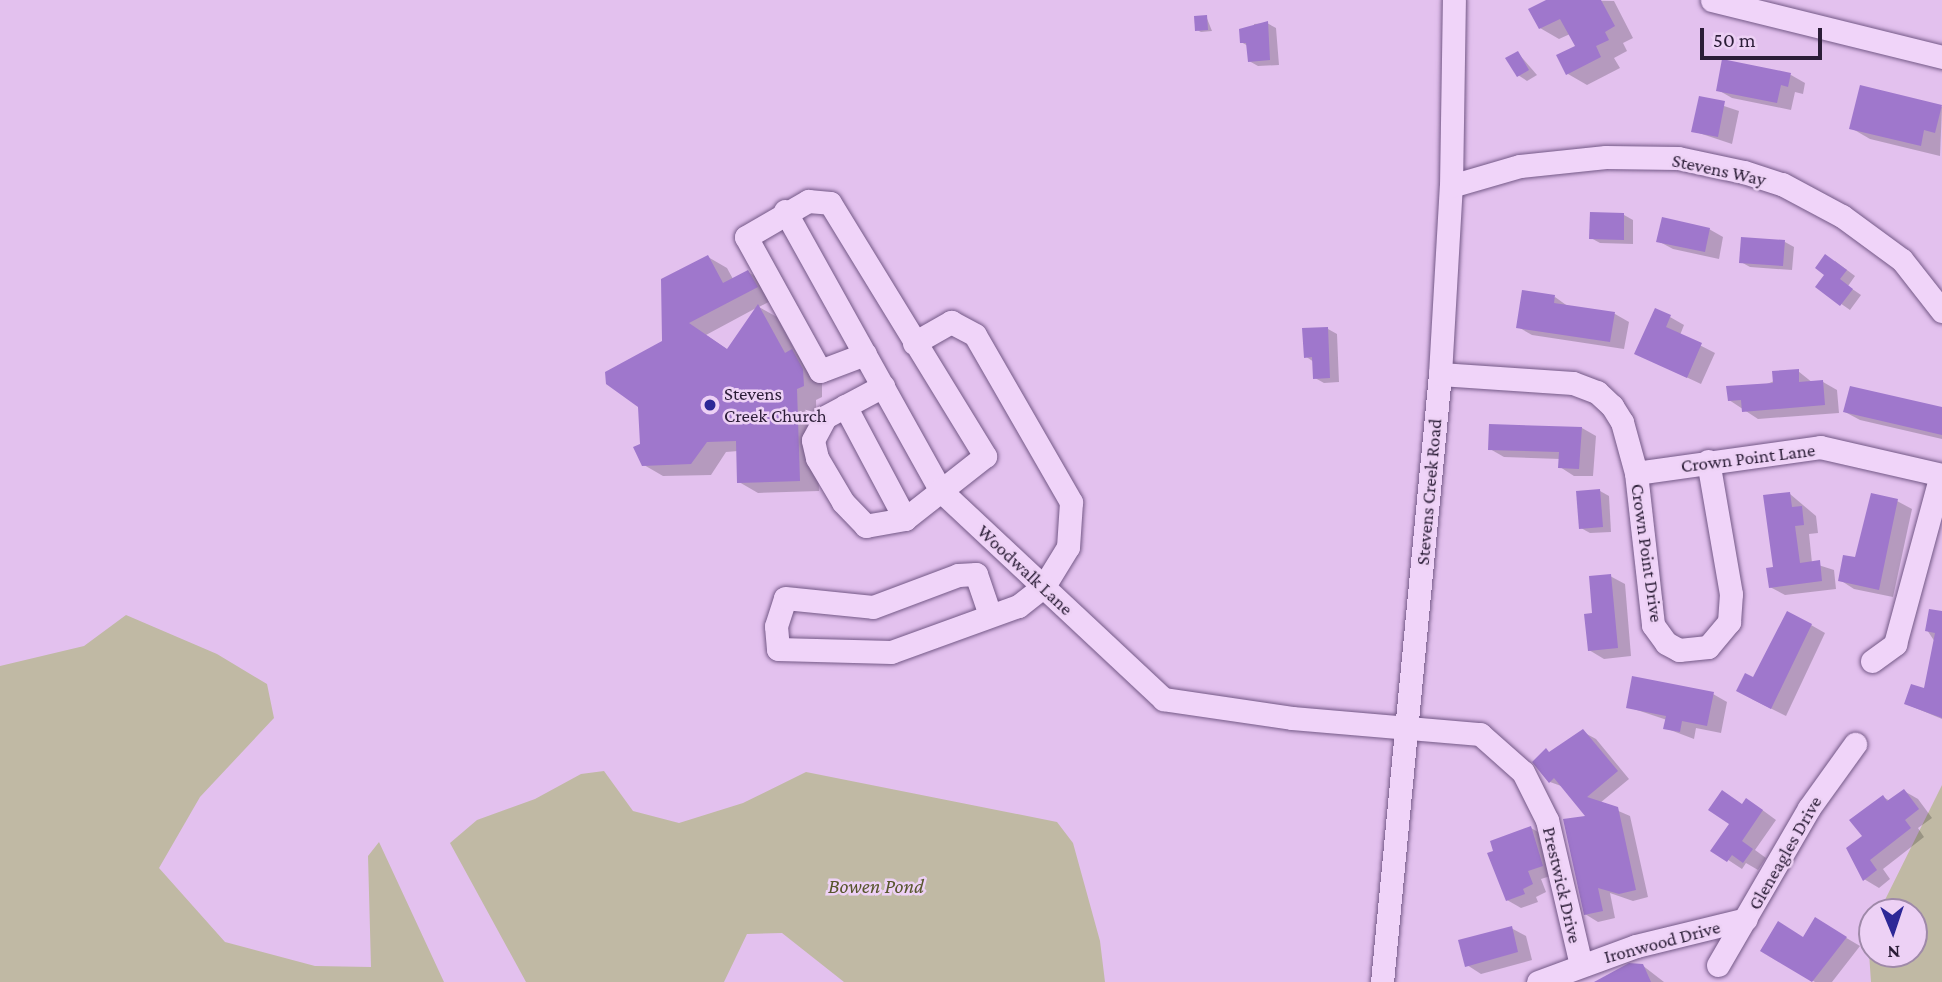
<!DOCTYPE html>
<html>
<head>
<meta charset="utf-8">
<style>
  body { margin:0 }
  #map { position:relative; width:1942px; height:982px; overflow:hidden; background:#e3c1ee; font-family:"Crimson Pro",serif }
  div>[style] { position:absolute }
  [style*='--x'] { left:calc(var(--x)*1px); top:calc(var(--y)*1px); width:calc(var(--w)*1px); rotate:calc(var(--a)*1deg) }
  .water>* { inset:0; background:#c0b9a4 }
  .shadow>* { inset:0; background:#0003 }
  .building>* { inset:0; background:#9f77cc }
  .roads { filter:drop-shadow(0 0 2px #745987) drop-shadow(0 0 2px #745987) }
  .minor>* { height:23px; margin:-11.5px; padding:0 11.5px; transform-origin:11.5px; border-radius:11.5px; background:#f0d4f9 }
  .dots>* { width:19px; height:19px; translate:-50% -50%; box-sizing:border-box; border:4px solid #edd1f5; border-radius:50% }
  span { translate:-50% -50%; white-space:nowrap; text-align:center; line-height:1.15; -webkit-text-stroke:5px #edd1f5; paint-order:stroke }
  .street-label { font-size:19px; color:#2b1d37 }
  .poi-label { font-size:19px; color:#2b1d37 }
  .left { translate:0 -50%; text-align:left }
  .water-label { font-size:21px; color:#57562c; font-style:italic }
  .north { position:absolute; left:1858px; top:898px; width:70px; height:70px; box-sizing:border-box; background:#edd1f5; border:2px solid #9f89a9; border-radius:50%; rotate:178deg; font-size:19px; font-weight:700; line-height:28px; text-align:center; color:#2b1d37 }
  .north::after { content:''; display:block; margin:auto; width:24px; height:32px; background:#2d2897; clip-path:polygon(50% 0,100% 100%,50% 72%,0 100%) }
  .scale { position:absolute; left:1700px; top:28px; width:122px; height:32px; box-sizing:border-box; border:4px solid #2b1d37; border-top:0; padding-left:9px; font-size:21px; line-height:24px; white-space:nowrap; color:#2b1d37; -webkit-text-stroke:5px #edd1f5; paint-order:stroke }
</style>
</head>
<body>
<div id="map">
  <div class="water">
    <div style="clip-path:polygon(126px 615px,217px 654px,267px 684px,274px 718px,200px 797px,159px 868px,225px 942px,315px 966px,371px 967px,368px 856px,379px 842px,444px 982px,0 982px,0 666px,84px 646px)"></div>
    <div style="clip-path:polygon(604px 771px,633px 811px,679px 823px,743px 803px,806px 772px,1057px 822px,1073px 843px,1100px 941px,1105px 982px,844px 982px,782px 933px,747px 934px,724px 982px,526px 982px,450px 843px,477px 820px,535px 799px,581px 774px)"></div>
    <div style="clip-path:polygon(1942px 785px,1942px 982px,1871px 982px,1868px 938px,1872px 928px,1872px 954px,1914px 954px,1914px 912px,1879px 912px)"></div>
  </div>
  <div class="shadow">
    <div style="clip-path:polygon(1549px 0,1614px 1px,1633px 38px,1623px 43px,1627px 51px,1614px 58px,1620px 68px,1587px 85px,1568px 74px,1577px 47px,1570px 34px,1559px 39px,1540px 28px)"></div>
    <div style="clip-path:polygon(1206px 16px,1212px 31px,1201px 32px,1197px 30px)"></div>
    <div style="clip-path:polygon(1267px 23px,1276px 28px,1279px 65px,1258px 66px,1249px 61px,1248px 46px,1241px 42px,1255px 30px,1254px 24px)"></div>
    <div style="clip-path:polygon(1518px 53px,1537px 75px,1527px 81px,1518px 75px)"></div>
    <div style="clip-path:polygon(1791px 75px,1805px 83px,1803px 94px,1795px 92px,1791px 110px,1732px 98px,1718px 90px)"></div>
    <div style="clip-path:polygon(1862px 87px,1942px 107px,1940px 156px,1870px 139px,1851px 128px)"></div>
    <div style="clip-path:polygon(1700px 98px,1739px 111px,1732px 144px,1693px 131px)"></div>
    <div style="clip-path:polygon(1624px 215px,1633px 220px,1633px 244px,1600px 243px,1591px 238px)"></div>
    <div style="clip-path:polygon(1709px 229px,1723px 237px,1719px 259px,1673px 249px,1658px 241px)"></div>
    <div style="clip-path:polygon(1785px 242px,1794px 247px,1792px 270px,1750px 267px,1741px 262px)"></div>
    <div style="clip-path:polygon(evenodd,708px 257px,727px 268px,733px 279px,748px 272px,767px 283px,776px 298px,759px 307px,777px 317px,797px 354px,811px 362px,822px 382px,822px 397px,816px 400px,819px 491px,758px 493px,739px 482px,738px 451px,726px 452px,711px 475px,663px 476px,644px 465px,641px 445px,664px 343px,708px 257px,758px 307px,728px 350px,706px 335px,758px 307px)"></div>
    <div style="clip-path:polygon(1835px 261px,1855px 276px,1848px 286px,1861px 295px,1850px 310px,1817px 287px)"></div>
    <div style="clip-path:polygon(1555px 297px,1569px 307px,1615px 314px,1629px 322px,1624px 349px,1532px 335px,1518px 327px)"></div>
    <div style="clip-path:polygon(1670px 317px,1684px 325px,1680px 335px,1715px 353px,1701px 384px,1637px 354px)"></div>
    <div style="clip-path:polygon(1328px 329px,1337px 334px,1339px 382px,1324px 383px,1315px 378px,1314px 362px,1305px 356px)"></div>
    <div style="clip-path:polygon(1798px 371px,1813px 383px,1823px 382px,1837px 390px,1839px 413px,1758px 419px,1729px 400px)"></div>
    <div style="clip-path:polygon(1942px 409px,1942px 439px,1860px 420px,1845px 412px)"></div>
    <div style="clip-path:polygon(1582px 428px,1596px 436px,1593px 476px,1574px 476px,1560px 467px,1560px 459px,1504px 457px,1490px 449px)"></div>
    <div style="clip-path:polygon(1600px 491px,1609px 496px,1611px 532px,1590px 533px,1581px 528px)"></div>
    <div style="clip-path:polygon(1790px 494px,1816px 516px,1818px 533px,1809px 534px,1812px 563px,1834px 570px,1836px 589px,1785px 595px,1770px 587px)"></div>
    <div style="clip-path:polygon(1897px 501px,1912px 509px,1893px 597px,1854px 589px,1840px 580px)"></div>
    <div style="clip-path:polygon(1610px 576px,1625px 584px,1631px 656px,1604px 659px,1589px 650px,1594px 615px)"></div>
    <div style="clip-path:polygon(1942px 613px,1942px 719px,1906px 704px,1925px 690px,1935px 642px,1927px 630px)"></div>
    <div style="clip-path:polygon(1811px 625px,1825px 633px,1786px 716px,1752px 699px)"></div>
    <div style="clip-path:polygon(1713px 694px,1727px 702px,1721px 733px,1696px 728px,1694px 739px,1665px 728px,1667px 720px,1628px 707px)"></div>
    <div style="clip-path:polygon(1583px 732px,1596px 739px,1629px 779px,1600px 803px,1630px 816px,1648px 897px,1633px 901px,1610px 893px,1615px 918px,1598px 922px,1585px 914px,1589px 817px,1564px 787px,1550px 782px,1550px 753px)"></div>
    <div style="clip-path:polygon(1904px 791px,1918px 799px,1932px 818px,1918px 828px,1924px 837px,1883px 869px,1890px 879px,1879px 888px,1864px 879px,1883px 797px,1890px 801px)"></div>
    <div style="clip-path:polygon(1761px 809px,1776px 820px,1755px 850px,1766px 858px,1758px 870px,1746px 863px,1742px 869px,1713px 850px)"></div>
    <div style="clip-path:polygon(1531px 828px,1545px 836px,1557px 874px,1541px 879px,1546px 892px,1536px 897px,1538px 902px,1521px 908px,1507px 900px,1496px 852px)"></div>
    <div style="clip-path:polygon(1816px 920px,1860px 946px,1832px 982px,1815px 982px,1762px 950px,1804px 939px)"></div>
    <div style="clip-path:polygon(1511px 928px,1526px 936px,1532px 960px,1481px 974px,1467px 965px)"></div>
    <div style="clip-path:polygon(1642px 965px,1664px 982px,1616px 982px)"></div>
  </div>
  <div class="building">
    <div style="clip-path:polygon(1546px 0,1601px 0,1615px 26px,1605px 32px,1609px 40px,1596px 46px,1601px 57px,1566px 75px,1556px 55px,1575px 46px,1560px 19px,1539px 29px,1528px 9px)"></div>
    <div style="clip-path:polygon(1207px 15px,1208px 30px,1195px 31px,1194px 16px)"></div>
    <div style="clip-path:polygon(1268px 21px,1270px 60px,1248px 62px,1246px 43px,1240px 43px,1239px 29px)"></div>
    <div style="clip-path:polygon(1518px 51px,1529px 70px,1517px 77px,1505px 58px)"></div>
    <div style="clip-path:polygon(1722px 59px,1791px 73px,1788px 87px,1781px 85px,1777px 103px,1716px 91px)"></div>
    <div style="clip-path:polygon(1860px 85px,1942px 105px,1935px 133px,1924px 130px,1921px 146px,1849px 129px)"></div>
    <div style="clip-path:polygon(1699px 96px,1725px 101px,1718px 137px,1691px 132px)"></div>
    <div style="clip-path:polygon(1590px 212px,1624px 213px,1624px 240px,1589px 239px)"></div>
    <div style="clip-path:polygon(1662px 217px,1710px 228px,1705px 252px,1656px 242px)"></div>
    <div style="clip-path:polygon(1741px 237px,1785px 240px,1783px 266px,1739px 263px)"></div>
    <div style="clip-path:polygon(1825px 254px,1847px 270px,1840px 279px,1853px 289px,1840px 306px,1815px 287px,1824px 275px,1815px 268px)"></div>
    <div style="clip-path:polygon(708px 255px,723px 283px,748px 270px,758px 287px,689px 323px,727px 349px,758px 304px,785px 353px,792px 349px,803px 369px,804px 386px,797px 389px,800px 481px,737px 483px,736px 441px,707px 442px,691px 464px,642px 466px,633px 447px,640px 444px,638px 407px,606px 384px,605px 372px,662px 341px,661px 279px)"></div>
    <div style="clip-path:polygon(1522px 290px,1555px 295px,1554px 303px,1615px 312px,1610px 342px,1516px 328px)"></div>
    <div style="clip-path:polygon(1655px 308px,1671px 315px,1666px 327px,1702px 343px,1687px 378px,1634px 354px)"></div>
    <div style="clip-path:polygon(1328px 327px,1330px 378px,1313px 379px,1312px 357px,1304px 358px,1302px 328px)"></div>
    <div style="clip-path:polygon(1799px 369px,1799px 382px,1823px 380px,1825px 405px,1742px 412px,1741px 400px,1728px 401px,1726px 386px,1773px 383px,1772px 371px)"></div>
    <div style="clip-path:polygon(1850px 386px,1942px 407px,1942px 435px,1843px 412px)"></div>
    <div style="clip-path:polygon(1489px 424px,1582px 427px,1579px 469px,1558px 468px,1559px 452px,1488px 450px)"></div>
    <div style="clip-path:polygon(1600px 489px,1603px 527px,1579px 529px,1576px 491px)"></div>
    <div style="clip-path:polygon(1790px 492px,1792px 507px,1802px 506px,1804px 525px,1795px 526px,1800px 563px,1820px 560px,1822px 581px,1769px 588px,1766px 568px,1773px 567px,1763px 495px)"></div>
    <div style="clip-path:polygon(1871px 493px,1898px 499px,1879px 590px,1838px 581px,1843px 555px,1855px 557px)"></div>
    <div style="clip-path:polygon(1611px 574px,1618px 648px,1588px 651px,1584px 614px,1592px 613px,1589px 576px)"></div>
    <div style="clip-path:polygon(1929px 609px,1942px 611px,1942px 718px,1904px 704px,1911px 684px,1924px 688px,1935px 633px,1925px 631px)"></div>
    <div style="clip-path:polygon(1787px 611px,1812px 624px,1771px 709px,1736px 691px,1745px 673px,1753px 677px)"></div>
    <div style="clip-path:polygon(1632px 676px,1714px 692px,1707px 726px,1682px 721px,1680px 732px,1663px 729px,1666px 716px,1626px 708px)"></div>
    <div style="clip-path:polygon(1583px 729px,1618px 771px,1587px 797px,1618px 807px,1636px 890px,1619px 894px,1598px 888px,1603px 911px,1584px 915px,1563px 819px,1585px 816px,1554px 778px,1549px 783px,1532px 762px,1546px 748px,1549px 752px)"></div>
    <div style="clip-path:polygon(1904px 789px,1919px 809px,1905px 820px,1911px 828px,1870px 860px,1877px 870px,1863px 881px,1846px 848px,1862px 836px,1849px 820px,1883px 795px,1887px 801px)"></div>
    <div style="clip-path:polygon(1722px 790px,1742px 804px,1746px 798px,1763px 810px,1742px 841px,1753px 849px,1743px 863px,1732px 855px,1727px 862px,1710px 851px,1729px 824px,1708px 810px)"></div>
    <div style="clip-path:polygon(1531px 826px,1543px 866px,1528px 871px,1533px 884px,1523px 889px,1525px 894px,1506px 901px,1487px 853px,1493px 851px,1490px 841px)"></div>
    <div style="clip-path:polygon(1815px 917px,1847px 937px,1812px 982px,1760px 951px,1778px 921px,1803px 937px)"></div>
    <div style="clip-path:polygon(1512px 926px,1518px 952px,1465px 967px,1458px 940px)"></div>
    <div style="clip-path:polygon(1629px 963px,1643px 964px,1651px 982px,1594px 982px)"></div>
  </div>
  <div class="roads">
    <div class="minor">
      <div style="--x:1712;--y:0;--w:237;--a:13.9"></div>
      <div style="--x:1451;--y:186;--w:72;--a:-16.2"></div>
      <div style="--x:1520;--y:166;--w:86;--a:-6"></div>
      <div style="--x:1606;--y:157;--w:72;--a:0.8"></div>
      <div style="--x:1678;--y:158;--w:67;--a:12"></div>
      <div style="--x:1744;--y:172;--w:40;--a:18"></div>
      <div style="--x:1782;--y:184;--w:68;--a:28.1"></div>
      <div style="--x:1842;--y:216;--w:74;--a:36.3"></div>
      <div style="--x:1902;--y:260;--w:65;--a:51.9"></div>
      <div style="--x:785;--y:211;--w:319;--a:60.9"></div>
      <div style="--x:940;--y:490;--w:306;--a:43.1"></div>
      <div style="--x:1163;--y:699;--w:130;--a:8.4"></div>
      <div style="--x:1292;--y:718;--w:189;--a:4.9"></div>
      <div style="--x:1480;--y:734;--w:57;--a:41.5"></div>
      <div style="--x:1523;--y:772;--w:54;--a:63.4"></div>
      <div style="--x:1547;--y:820;--w:149;--a:76.8"></div>
      <div style="--x:914;--y:343;--w:43;--a:-29.6"></div>
      <div style="--x:951;--y:322;--w:27;--a:28"></div>
      <div style="--x:975;--y:335;--w:193;--a:60.1"></div>
      <div style="--x:1071;--y:502;--w:45;--a:93.8"></div>
      <div style="--x:1068;--y:547;--w:46;--a:121.6"></div>
      <div style="--x:1044;--y:586;--w:33;--a:142"></div>
      <div style="--x:1018;--y:606;--w:135;--a:160.1"></div>
      <div style="--x:891;--y:652;--w:113;--a:-178.5"></div>
      <div style="--x:778;--y:649;--w:23;--a:-95"></div>
      <div style="--x:776;--y:626;--w:29;--a:-72"></div>
      <div style="--x:785;--y:598;--w:88;--a:5.8"></div>
      <div style="--x:873;--y:607;--w:91;--a:-20.6"></div>
      <div style="--x:958;--y:575;--w:18;--a:-3"></div>
      <div style="--x:976;--y:574;--w:43;--a:71.1"></div>
      <div style="--x:865;--y:354;--w:48;--a:159.3"></div>
      <div style="--x:820;--y:371;--w:153;--a:-118.9"></div>
      <div style="--x:746;--y:237;--w:72;--a:-30.1"></div>
      <div style="--x:808;--y:201;--w:22;--a:5"></div>
      <div style="--x:830;--y:203;--w:297;--a:58.5"></div>
      <div style="--x:985;--y:456;--w:102;--a:141.8"></div>
      <div style="--x:905;--y:519;--w:40;--a:170"></div>
      <div style="--x:866;--y:526;--w:33;--a:-134"></div>
      <div style="--x:843;--y:502;--w:51;--a:-120.6"></div>
      <div style="--x:817;--y:458;--w:18;--a:-103"></div>
      <div style="--x:813;--y:440;--w:26;--a:-62"></div>
      <div style="--x:825;--y:417;--w:66;--a:-28.1"></div>
      <div style="--x:1440;--y:374;--w:133;--a:3.9"></div>
      <div style="--x:1573;--y:383;--w:26;--a:21"></div>
      <div style="--x:1597;--y:392;--w:21;--a:43"></div>
      <div style="--x:1612;--y:406;--w:19;--a:58"></div>
      <div style="--x:1622;--y:422;--w:53;--a:74.6"></div>
      <div style="--x:1636;--y:473;--w:153;--a:83.6"></div>
      <div style="--x:1653;--y:625;--w:22;--a:54"></div>
      <div style="--x:1666;--y:643;--w:15;--a:28"></div>
      <div style="--x:1679;--y:650;--w:29;--a:-6"></div>
      <div style="--x:1708;--y:647;--w:33;--a:-50"></div>
      <div style="--x:1729;--y:622;--w:28;--a:-86"></div>
      <div style="--x:1731;--y:594;--w:135;--a:-99.8"></div>
      <div style="--x:845;--y:406;--w:128;--a:62"></div>
      <div style="--x:1636;--y:473;--w:186;--a:-8"></div>
      <div style="--x:1820;--y:447;--w:125;--a:12.9"></div>
      <div style="--x:1872;--y:661;--w:29;--a:-36"></div>
      <div style="--x:1895;--y:644;--w:175;--a:-74.8"></div>
      <div style="--x:1718;--y:965;--w:181;--a:-59.9"></div>
      <div style="--x:1809;--y:808;--w:79;--a:-54.3"></div>
      <div style="--x:1382;--y:982;--w:611;--a:-84.55"></div>
      <div style="--x:1440;--y:374;--w:188;--a:-86.7"></div>
      <div style="--x:1451;--y:186;--w:186;--a:-89.1"></div>
      <div style="--x:1538;--y:982;--w:104;--a:-20.2"></div>
      <div style="--x:1636;--y:946;--w:113;--a:-13.8"></div>
    </div>
  </div>
  <div class="dots">
    <div style="left:710px;top:405px;background:#2d2897"></div>
  </div>
  <div class="street-label">
    <span style="left:1719px;top:170px;rotate:12deg">Stevens Way</span>
    <span style="left:1748px;top:458px;rotate:-7deg">Crown Point Lane</span>
    <span style="left:1429px;top:492px;rotate:-85deg">Stevens Creek Road</span>
    <span style="left:1647px;top:553px;rotate:82deg">Crown Point Drive</span>
    <span style="left:1025px;top:570px;rotate:43deg">Woodwalk Lane</span>
    <span style="left:1785px;top:853px;rotate:-60deg">Gleneagles Drive</span>
    <span style="left:1562px;top:885px;rotate:77deg">Prestwick Drive</span>
    <span style="left:1662px;top:942px;rotate:-15deg">Ironwood Drive</span>
  </div>
  <div class="poi-label">
    <span class="left" style="left:724px;top:405px">Stevens<br>Creek Church</span>
  </div>
  <div class="water-label">
    <span style="left:876px;top:886px">Bowen Pond</span>
  </div>
  <div class="north">N</div>
  <div class="scale">50 m</div>
</div>
</body>
</html>
